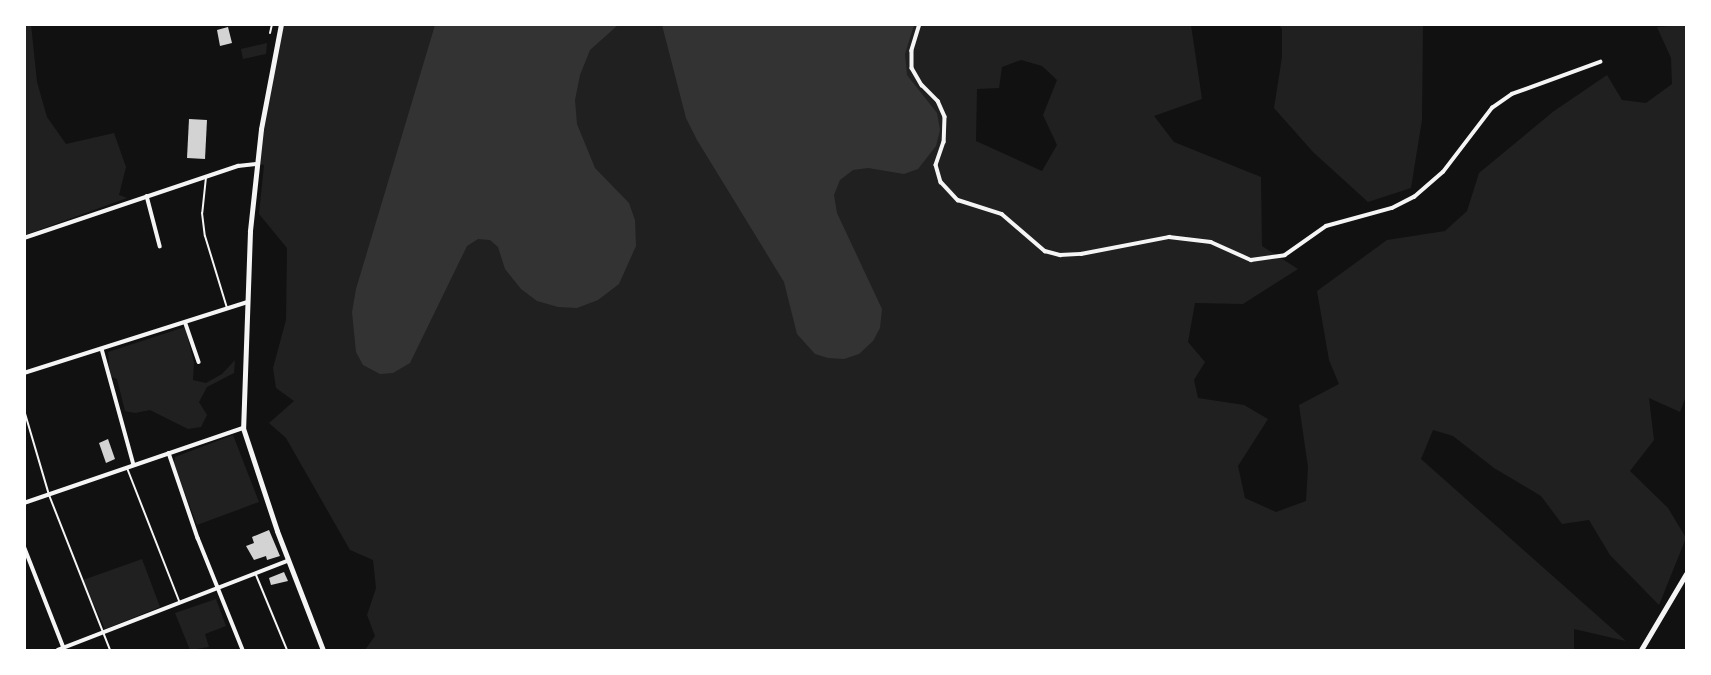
<!DOCTYPE html>
<html>
<head>
<meta charset="utf-8">
<style>
  body { margin:0 }
  #map { position:relative; width:1711px; height:675px; overflow:hidden; background:#111; font-family:"Roboto Condensed",sans-serif }
  div>[style] { position:absolute }
  [style*='--x'] { left:calc(var(--x)*1px); top:calc(var(--y)*1px); width:calc(var(--w)*1px); rotate:calc(var(--a)*1deg) }
  .green>* { inset:0; background:#202020 }
  .water>* { inset:0; background:#333 }
  .building>* { inset:0; background:#d3d3d3 }
  .path>* { height:2px; margin:-1px; padding:0 1px; transform-origin:1px; border-radius:1px; background:#f5f5f5 }
  .service>* { height:2px; margin:-1px; padding:0 1px; transform-origin:1px; border-radius:1px; background:#f5f5f5 }
  .minor>* { height:3.5px; margin:-1.75px; padding:0 1.75px; transform-origin:1.75px; border-radius:1.75px; background:#f5f5f5 }
  .tertiary>* { height:4.5px; margin:-2.25px; padding:0 2.25px; transform-origin:2.25px; border-radius:2.25px; background:#f5f5f5 }
  .primary>* { height:5px; margin:-2.5px; padding:0 2.5px; transform-origin:2.5px; border-radius:2.5px; background:#f5f5f5 }
  span { translate:-50% -50%; white-space:nowrap; text-align:center; line-height:1.15; -webkit-text-stroke:7px #fff; paint-order:stroke }
  .frame { position:absolute; inset:0; border:26px solid #fff; pointer-events:none }
</style>
</head>
<body>
<div id="map">
  <div class="green">
    <div style="clip-path:polygon(31px 24px,37px 82px,47px 117px,66px 144px,114px 133px,126px 167px,119px 195px,127px 198px,25px 235px,24px 25px)"></div>
    <div style="clip-path:polygon(evenodd,281px 25px,1191px 25px,1202px 99px,1154px 116px,1174px 142px,1261px 177px,1262px 246px,1298px 269px,1243px 304px,1195px 303px,1188px 342px,1205px 362px,1194px 380px,1198px 398px,1244px 405px,1268px 419px,1238px 466px,1245px 498px,1276px 512px,1306px 501px,1308px 467px,1299px 405px,1339px 384px,1329px 360px,1317px 291px,1387px 240px,1445px 231px,1467px 211px,1479px 173px,1554px 111px,1607px 75px,1622px 100px,1646px 103px,1672px 84px,1671px 58px,1657px 27px,1686px 25px,1686px 396px,1680px 412px,1649px 398px,1654px 440px,1630px 471px,1668px 508px,1686px 538px,1659px 605px,1610px 555px,1589px 520px,1562px 524px,1541px 496px,1494px 468px,1453px 436px,1433px 430px,1421px 459px,1626px 641px,1574px 629px,1574px 650px,365px 650px,375px 636px,367px 615px,376px 588px,373px 560px,350px 550px,286px 438px,269px 423px,294px 401px,276px 388px,273px 368px,286px 320px,287px 248px,259px 214px,264px 165px,257px 164px,281px 25px,1021px 60px,1042px 66px,1057px 80px,1043px 115px,1057px 145px,1042px 171px,976px 141px,977px 89px,999px 88px,1002px 67px,1021px 60px)"></div>
    <div style="clip-path:polygon(1279px 25px,1423px 25px,1422px 120px,1411px 188px,1368px 202px,1313px 152px,1274px 108px,1282px 57px,1282px 29px)"></div>
    <div style="clip-path:polygon(267px 43px,266px 54px,243px 59px,241px 49px)"></div>
    <div style="clip-path:polygon(185px 327px,194px 363px,193px 380px,206px 383px,222px 374px,235px 360px,234px 373px,207px 387px,199px 402px,207px 415px,201px 427px,188px 429px,150px 410px,135px 413px,125px 411px,117px 379px,110px 376px,108px 352px)"></div>
    <div style="clip-path:polygon(233px 435px,259px 502px,197px 525px,174px 464px,175px 457px)"></div>
    <div style="clip-path:polygon(142px 559px,160px 607px,105px 629px,83px 580px)"></div>
    <div style="clip-path:polygon(216px 599px,226px 626px,205px 634px,209px 647px,190px 650px,175px 613px)"></div>
  </div>
  <div class="water">
    <div style="clip-path:polygon(435px 25px,618px 25px,590px 50px,580px 75px,575px 100px,577px 124px,595px 168px,629px 203px,635px 220px,636px 246px,619px 284px,598px 300px,577px 308px,558px 307px,537px 301px,521px 289px,505px 269px,498px 247px,490px 240px,478px 239px,467px 246px,410px 363px,393px 373px,380px 374px,363px 365px,356px 352px,352px 312px,356px 289px)"></div>
    <div style="clip-path:polygon(662px 25px,914px 25px,905px 54px,907px 75px,937px 113px,940px 130px,936px 146px,918px 169px,904px 174px,868px 168px,853px 170px,840px 180px,834px 195px,837px 213px,882px 309px,880px 328px,873px 341px,859px 354px,844px 359px,828px 358px,815px 354px,797px 334px,784px 282px,697px 140px,686px 118px)"></div>
  </div>
  <div class="building">
    <div style="clip-path:polygon(228px 27px,232px 43px,220px 46px,217px 30px)"></div>
    <div style="clip-path:polygon(189px 119px,207px 120px,205px 159px,187px 158px)"></div>
    <div style="clip-path:polygon(108px 439px,115px 459px,106px 463px,99px 443px)"></div>
    <div style="clip-path:polygon(269px 530px,280px 556px,267px 560px,266px 556px,254px 560px,246px 546px,254px 543px,252px 537px)"></div>
    <div style="clip-path:polygon(284px 572px,288px 581px,271px 585px,269px 578px)"></div>
  </div>
  <div class="path">
    <div style="--x:270;--y:33;--w:9;--a:-77"></div>
  </div>
  <div class="service">
    <div style="--x:206;--y:177;--w:36;--a:96"></div>
    <div style="--x:202;--y:213;--w:23;--a:83"></div>
    <div style="--x:205;--y:236;--w:75;--a:73"></div>
    <div style="--x:24;--y:410;--w:89;--a:73.6"></div>
    <div style="--x:49;--y:495;--w:167;--a:68.5"></div>
    <div style="--x:127;--y:468;--w:145;--a:68.6"></div>
    <div style="--x:256;--y:575;--w:81;--a:67.5"></div>
  </div>
  <div class="minor">
    <div style="--x:920;--y:24;--w:28;--a:107"></div>
    <div style="--x:912;--y:51;--w:17;--a:90"></div>
    <div style="--x:912;--y:68;--w:20;--a:60"></div>
    <div style="--x:922;--y:85;--w:23;--a:45"></div>
    <div style="--x:938;--y:101;--w:17;--a:66"></div>
    <div style="--x:945;--y:117;--w:25;--a:92"></div>
    <div style="--x:944;--y:142;--w:24;--a:109"></div>
    <div style="--x:936;--y:165;--w:18;--a:74"></div>
    <div style="--x:941;--y:182;--w:25;--a:47"></div>
    <div style="--x:958;--y:200;--w:46;--a:17.7"></div>
    <div style="--x:1002;--y:214;--w:57;--a:40.7"></div>
    <div style="--x:1045;--y:251;--w:16;--a:15"></div>
    <div style="--x:1060;--y:255;--w:21;--a:-3"></div>
    <div style="--x:1081;--y:254;--w:90;--a:-10.9"></div>
    <div style="--x:1169;--y:237;--w:42;--a:6.8"></div>
    <div style="--x:1211;--y:242;--w:44;--a:24.2"></div>
    <div style="--x:1251;--y:260;--w:34;--a:-8"></div>
    <div style="--x:1285;--y:255;--w:50;--a:-35.3"></div>
    <div style="--x:1326;--y:226;--w:68;--a:-15.3"></div>
    <div style="--x:1392;--y:208;--w:25;--a:-27"></div>
    <div style="--x:1414;--y:197;--w:38;--a:-41"></div>
    <div style="--x:1443;--y:172;--w:81;--a:-52.6"></div>
    <div style="--x:1492;--y:108;--w:24;--a:-35"></div>
    <div style="--x:1512;--y:94;--w:94;--a:-20"></div>
    <div style="--x:147;--y:196;--w:52;--a:75.4"></div>
    <div style="--x:24;--y:238;--w:226;--a:-18.6"></div>
    <div style="--x:238;--y:166;--w:19;--a:-6"></div>
    <div style="--x:186;--y:324;--w:40;--a:71.1"></div>
    <div style="--x:102;--y:349;--w:120;--a:74.6"></div>
    <div style="--x:24;--y:373;--w:235;--a:-17.6"></div>
    <div style="--x:169;--y:453;--w:90;--a:71.2"></div>
    <div style="--x:198;--y:538;--w:121;--a:68.1"></div>
    <div style="--x:24;--y:503;--w:231;--a:-18.9"></div>
    <div style="--x:24;--y:546;--w:110;--a:68.6"></div>
    <div style="--x:58;--y:650;--w:247;--a:-21.2"></div>
  </div>
  <div class="tertiary">
    <div style="--x:1641;--y:650;--w:88;--a:-59.4"></div>
  </div>
  <div class="primary">
    <div style="--x:281;--y:24;--w:107;--a:100.8"></div>
    <div style="--x:261;--y:129;--w:103;--a:96.2"></div>
    <div style="--x:250;--y:231;--w:197;--a:92"></div>
    <div style="--x:243;--y:428;--w:108;--a:71.7"></div>
    <div style="--x:277;--y:531;--w:128;--a:68.9"></div>
  </div>
  <div class="frame"></div>
</div>
</body>
</html>
